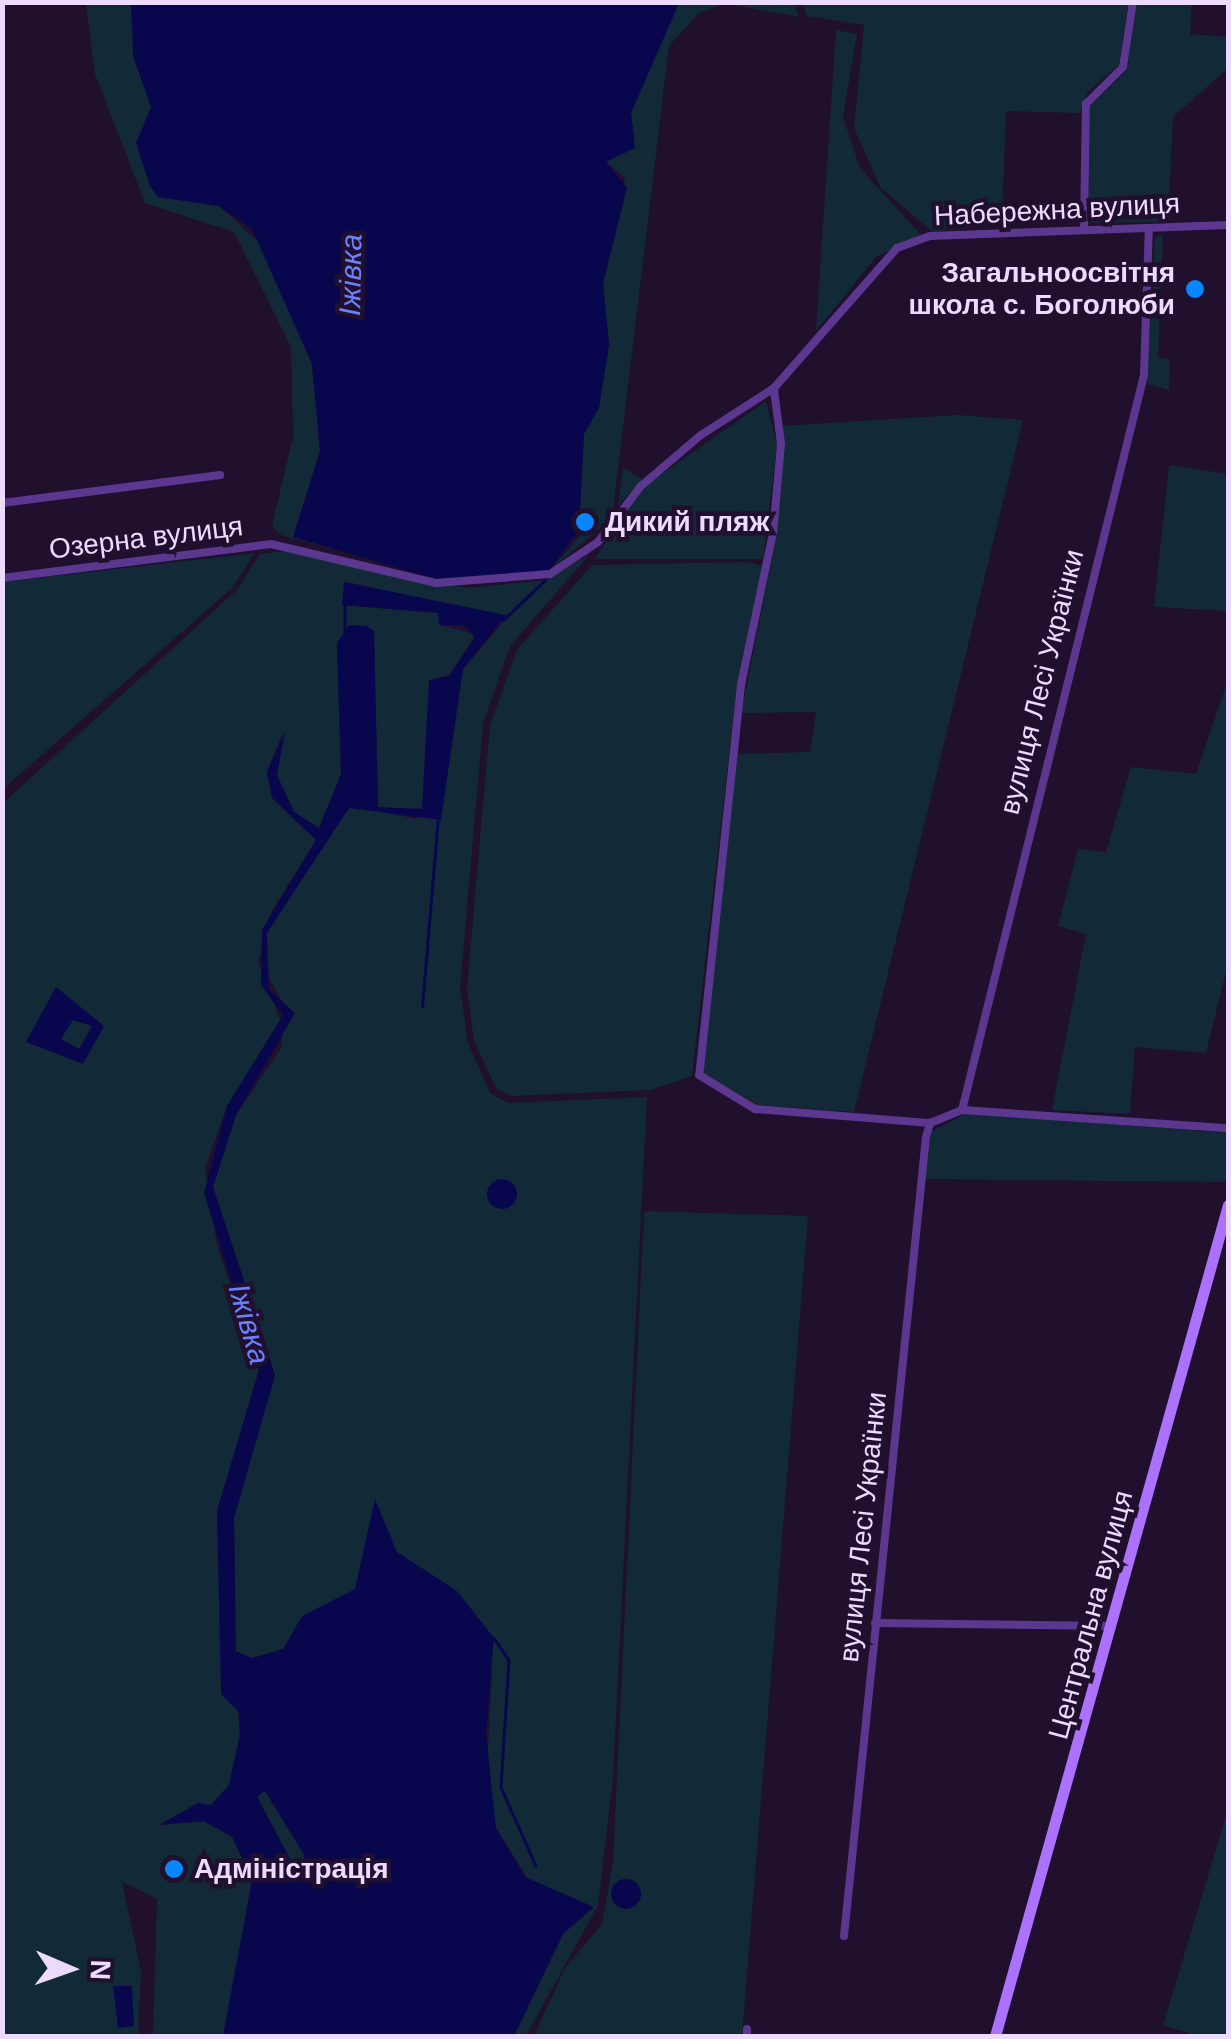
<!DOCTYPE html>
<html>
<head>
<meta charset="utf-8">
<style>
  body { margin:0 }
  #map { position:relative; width:1231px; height:2039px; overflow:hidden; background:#200f2d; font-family:Arial,sans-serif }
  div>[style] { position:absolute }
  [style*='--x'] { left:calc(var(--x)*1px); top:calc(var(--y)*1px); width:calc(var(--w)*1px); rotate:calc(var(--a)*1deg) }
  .green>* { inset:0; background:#122a37 }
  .water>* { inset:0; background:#08074e }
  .round { border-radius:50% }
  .stream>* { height:2.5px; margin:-1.25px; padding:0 1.25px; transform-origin:1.25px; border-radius:1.25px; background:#08074e }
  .street>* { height:8px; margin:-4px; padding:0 4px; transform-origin:4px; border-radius:4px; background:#5c378f }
  .secondary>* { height:11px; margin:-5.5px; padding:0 5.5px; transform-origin:5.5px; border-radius:5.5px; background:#ac72ff }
  .dots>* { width:28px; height:28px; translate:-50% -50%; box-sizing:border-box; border:5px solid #200f2d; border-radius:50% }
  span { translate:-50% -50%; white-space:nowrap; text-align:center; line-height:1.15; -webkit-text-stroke:9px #200f2d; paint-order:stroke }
  .street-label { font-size:28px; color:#eddbff }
  .poi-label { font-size:28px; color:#eddbff; font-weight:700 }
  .right { translate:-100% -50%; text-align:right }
  .left { translate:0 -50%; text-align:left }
  .water-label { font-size:30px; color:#6980ff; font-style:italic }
  .frame { position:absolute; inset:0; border:5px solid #eddbff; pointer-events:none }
  .north { position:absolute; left:20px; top:1919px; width:100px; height:100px; -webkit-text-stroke:8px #200f2d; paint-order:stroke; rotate:92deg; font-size:28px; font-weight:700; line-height:40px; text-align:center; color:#eddbff }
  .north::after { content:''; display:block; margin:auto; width:35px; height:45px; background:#eddbff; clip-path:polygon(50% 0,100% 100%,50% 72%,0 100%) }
</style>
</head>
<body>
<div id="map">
  <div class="green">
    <div style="clip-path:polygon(86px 3px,189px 3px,158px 197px,219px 206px,261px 244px,312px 364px,320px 451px,294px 536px,309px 532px,345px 552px,281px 535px,272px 526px,293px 437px,291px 347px,234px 232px,145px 203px,95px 74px)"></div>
    <div style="clip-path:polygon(679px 3px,794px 3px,799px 17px,725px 3px,699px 13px,669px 46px,612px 518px,549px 571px,590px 525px,580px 508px,584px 434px,599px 407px,609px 345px,603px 284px,625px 178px,606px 162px,634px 139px,631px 112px)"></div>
    <div style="clip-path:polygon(803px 3px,1128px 3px,1119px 64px,1088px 92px,1080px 113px,1006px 111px,1002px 218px,1041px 220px,933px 232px,880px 187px,854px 128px,864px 25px,807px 16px)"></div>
    <div style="clip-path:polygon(1137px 3px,1192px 3px,1190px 34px,1228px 37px,1228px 68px,1173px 117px,1168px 222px,1088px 223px,1090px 106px,1127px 70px)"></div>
    <div style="clip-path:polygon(836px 30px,857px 34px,843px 117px,860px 168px,921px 235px,876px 257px,816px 331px)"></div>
    <div style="clip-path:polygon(1163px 234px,1158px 358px,1170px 359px,1169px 390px,1147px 384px,1155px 238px)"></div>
    <div style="clip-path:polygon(766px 401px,777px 445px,763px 559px,595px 559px,643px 487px)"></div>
    <div style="clip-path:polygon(957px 415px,1023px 420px,854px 1112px,758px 1105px,703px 1074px,736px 754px,810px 752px,816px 712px,741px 713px,777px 534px,780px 426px)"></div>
    <div style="clip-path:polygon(1169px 465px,1228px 474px,1228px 611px,1154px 607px)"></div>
    <div style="clip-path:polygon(623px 468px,643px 479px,618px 506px)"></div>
    <div style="clip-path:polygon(296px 550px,468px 588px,545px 580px,589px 555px,510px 646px,483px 724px,460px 988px,468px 1043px,490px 1093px,508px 1103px,647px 1097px,613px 1778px,598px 1905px,526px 2036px,514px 2036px,563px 1934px,496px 1828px,486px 1788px,492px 1674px,256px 1684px,236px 1651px,234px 1518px,275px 1375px,213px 1187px,236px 1115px,281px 1048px,285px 1006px,264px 970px,267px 933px,342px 812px,354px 806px,417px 819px,443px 770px,463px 669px,505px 620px,352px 583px,342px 605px,439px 613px,439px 625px,476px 634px,449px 676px,438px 677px,422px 809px,378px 808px,374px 632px,367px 627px,337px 644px,341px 774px,319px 828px,294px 812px,277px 775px,282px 734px,267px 772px,272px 798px,316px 840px,271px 912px,258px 962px,281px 1022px,227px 1106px,205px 1168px,217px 1245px,259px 1370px,217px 1511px,240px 1735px,229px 1785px,211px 1805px,162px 1825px,203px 1821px,232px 1837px,252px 1880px,236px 1994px,223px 2036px,153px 2036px,157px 1899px,122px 1882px,141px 1971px,138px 2034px,3px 2036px,3px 803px,237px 590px,260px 554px)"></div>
    <div style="clip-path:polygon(255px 553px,232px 588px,3px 789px,3px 582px)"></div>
    <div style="clip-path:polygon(747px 562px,762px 566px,737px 685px,692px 1076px,650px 1090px,510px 1096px,496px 1088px,474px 1041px,467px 988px,490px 725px,517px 650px,592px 565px)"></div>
    <div style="clip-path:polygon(1228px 680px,1228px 963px,1206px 1053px,1135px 1047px,1130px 1114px,1052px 1110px,1086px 934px,1058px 926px,1078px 849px,1106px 852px,1131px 767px,1196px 774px)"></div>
    <div style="clip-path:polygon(966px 1113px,1227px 1133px,1228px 1172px,1225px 1182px,925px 1179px,931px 1132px)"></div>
    <div style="clip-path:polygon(644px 1211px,808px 1216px,742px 2036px,534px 2036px,565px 1968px,602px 1924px,613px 1862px)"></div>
    <div style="clip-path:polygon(265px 1791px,305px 1856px,300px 1878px,257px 1796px)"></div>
    <div style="clip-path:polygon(1228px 1810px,1228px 2036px,1199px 2036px,1163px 2025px)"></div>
  </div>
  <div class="water">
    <div style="clip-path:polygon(131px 3px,679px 3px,631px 113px,635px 148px,606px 162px,627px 188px,603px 284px,609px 345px,599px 408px,584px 434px,579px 530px,549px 571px,436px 579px,293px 537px,320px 451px,312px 364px,252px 229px,219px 206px,158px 197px,150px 186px,136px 143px,151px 107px,133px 56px)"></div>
    <div style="clip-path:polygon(evenodd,344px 582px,506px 615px,463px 669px,441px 820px,349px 808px,267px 933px,269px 990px,295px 1013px,236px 1115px,213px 1187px,275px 1375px,234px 1518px,236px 1651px,252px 1658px,283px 1649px,302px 1616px,355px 1589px,375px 1499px,397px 1552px,457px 1591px,494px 1638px,486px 1734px,496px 1828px,525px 1877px,594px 1907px,563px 1934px,514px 2036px,223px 2036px,252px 1880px,232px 1836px,203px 1821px,159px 1825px,198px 1803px,211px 1805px,229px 1785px,240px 1735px,239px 1712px,221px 1694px,217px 1511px,259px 1370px,204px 1193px,227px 1106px,283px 1015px,261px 985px,262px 930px,316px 840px,272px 798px,267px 772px,285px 732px,277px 775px,294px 812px,319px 828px,341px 774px,337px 643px,349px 625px,367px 626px,374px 631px,378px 807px,422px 809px,429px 680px,449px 676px,475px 638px,465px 625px,439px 625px,438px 613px,342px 605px,344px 582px,265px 1791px,305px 1856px,300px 1878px,257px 1797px,265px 1791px)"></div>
    <div style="clip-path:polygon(evenodd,56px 987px,104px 1026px,83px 1064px,26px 1042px,56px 987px,73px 1020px,92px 1026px,79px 1049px,61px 1039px,73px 1020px)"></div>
    <div class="round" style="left:487px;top:1179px;width:30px;height:30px"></div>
    <div class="round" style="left:611px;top:1879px;width:30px;height:30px"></div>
    <div style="clip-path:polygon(113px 1986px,132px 1986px,134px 2026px,118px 2028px)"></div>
  </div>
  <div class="stream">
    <div style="--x:345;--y:604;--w:37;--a:90"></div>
    <div style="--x:503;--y:620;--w:58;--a:-43.6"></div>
    <div style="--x:422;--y:1007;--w:190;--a:-85.2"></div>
    <div style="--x:494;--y:1638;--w:27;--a:56"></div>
    <div style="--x:509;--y:1660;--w:127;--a:93.6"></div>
    <div style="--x:501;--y:1787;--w:86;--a:66.1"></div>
  </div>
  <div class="street">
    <div style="--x:1084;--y:228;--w:124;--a:-89.1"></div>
    <div style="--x:1086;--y:104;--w:52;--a:-45"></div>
    <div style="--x:1123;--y:67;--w:66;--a:-81.3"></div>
    <div style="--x:774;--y:390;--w:54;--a:82.6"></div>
    <div style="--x:781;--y:444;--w:89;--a:95.1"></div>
    <div style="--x:773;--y:533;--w:155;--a:101.9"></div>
    <div style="--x:741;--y:685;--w:392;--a:96.1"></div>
    <div style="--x:699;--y:1075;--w:66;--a:31.3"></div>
    <div style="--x:755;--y:1109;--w:176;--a:4.6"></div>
    <div style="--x:2;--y:503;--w:220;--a:-7.3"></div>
    <div style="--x:2;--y:578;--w:271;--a:-7.2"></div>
    <div style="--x:271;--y:544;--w:170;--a:13.3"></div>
    <div style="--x:436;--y:583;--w:114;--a:-4.5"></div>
    <div style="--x:550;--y:574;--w:58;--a:-33.7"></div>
    <div style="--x:598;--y:542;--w:71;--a:-52.5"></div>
    <div style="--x:641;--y:486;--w:79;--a:-40.4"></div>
    <div style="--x:701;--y:435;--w:87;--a:-32.8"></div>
    <div style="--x:774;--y:388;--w:186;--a:-48.7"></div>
    <div style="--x:897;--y:248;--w:35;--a:-20"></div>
    <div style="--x:930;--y:236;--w:298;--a:-2.1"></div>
    <div style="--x:962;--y:1110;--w:267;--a:3.9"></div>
    <div style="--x:875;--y:1623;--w:236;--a:0.7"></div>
    <div style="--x:844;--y:1936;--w:803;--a:-84.14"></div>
    <div style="--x:926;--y:1137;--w:15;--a:-74"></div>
    <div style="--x:930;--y:1123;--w:35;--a:-22"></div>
    <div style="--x:962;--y:1110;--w:757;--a:-76.09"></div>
    <div style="--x:1144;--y:375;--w:147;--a:-88.1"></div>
    <div style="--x:747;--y:2036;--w:7;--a:-90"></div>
  </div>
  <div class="secondary">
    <div style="--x:995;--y:2036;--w:863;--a:-74.34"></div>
  </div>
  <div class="dots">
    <div style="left:1195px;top:289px;background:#0787ff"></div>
    <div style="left:585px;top:522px;background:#0787ff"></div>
    <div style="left:174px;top:1869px;background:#0787ff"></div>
  </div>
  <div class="street-label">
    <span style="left:1057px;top:210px;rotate:-3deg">Набережна вулиця</span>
    <span style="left:146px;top:538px;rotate:-7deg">Озерна вулиця</span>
    <span style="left:1042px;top:682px;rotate:-76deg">вулиця Лесі Українки</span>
    <span style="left:863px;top:1527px;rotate:-84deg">вулиця Лесі Українки</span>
    <span style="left:1091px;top:1615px;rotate:-75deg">Центральна вулиця</span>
  </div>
  <div class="poi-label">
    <span class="right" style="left:1175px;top:289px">Загальноосвітня<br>школа с. Боголюби</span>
    <span class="left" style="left:605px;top:522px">Дикий пляж</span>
    <span class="left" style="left:194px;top:1869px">Адміністрація</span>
  </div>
  <div class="water-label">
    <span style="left:351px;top:275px;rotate:-89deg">Іжівка</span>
    <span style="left:249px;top:1324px;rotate:74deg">Іжівка</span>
  </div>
  <div class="frame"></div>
  <div class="north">N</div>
</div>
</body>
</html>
